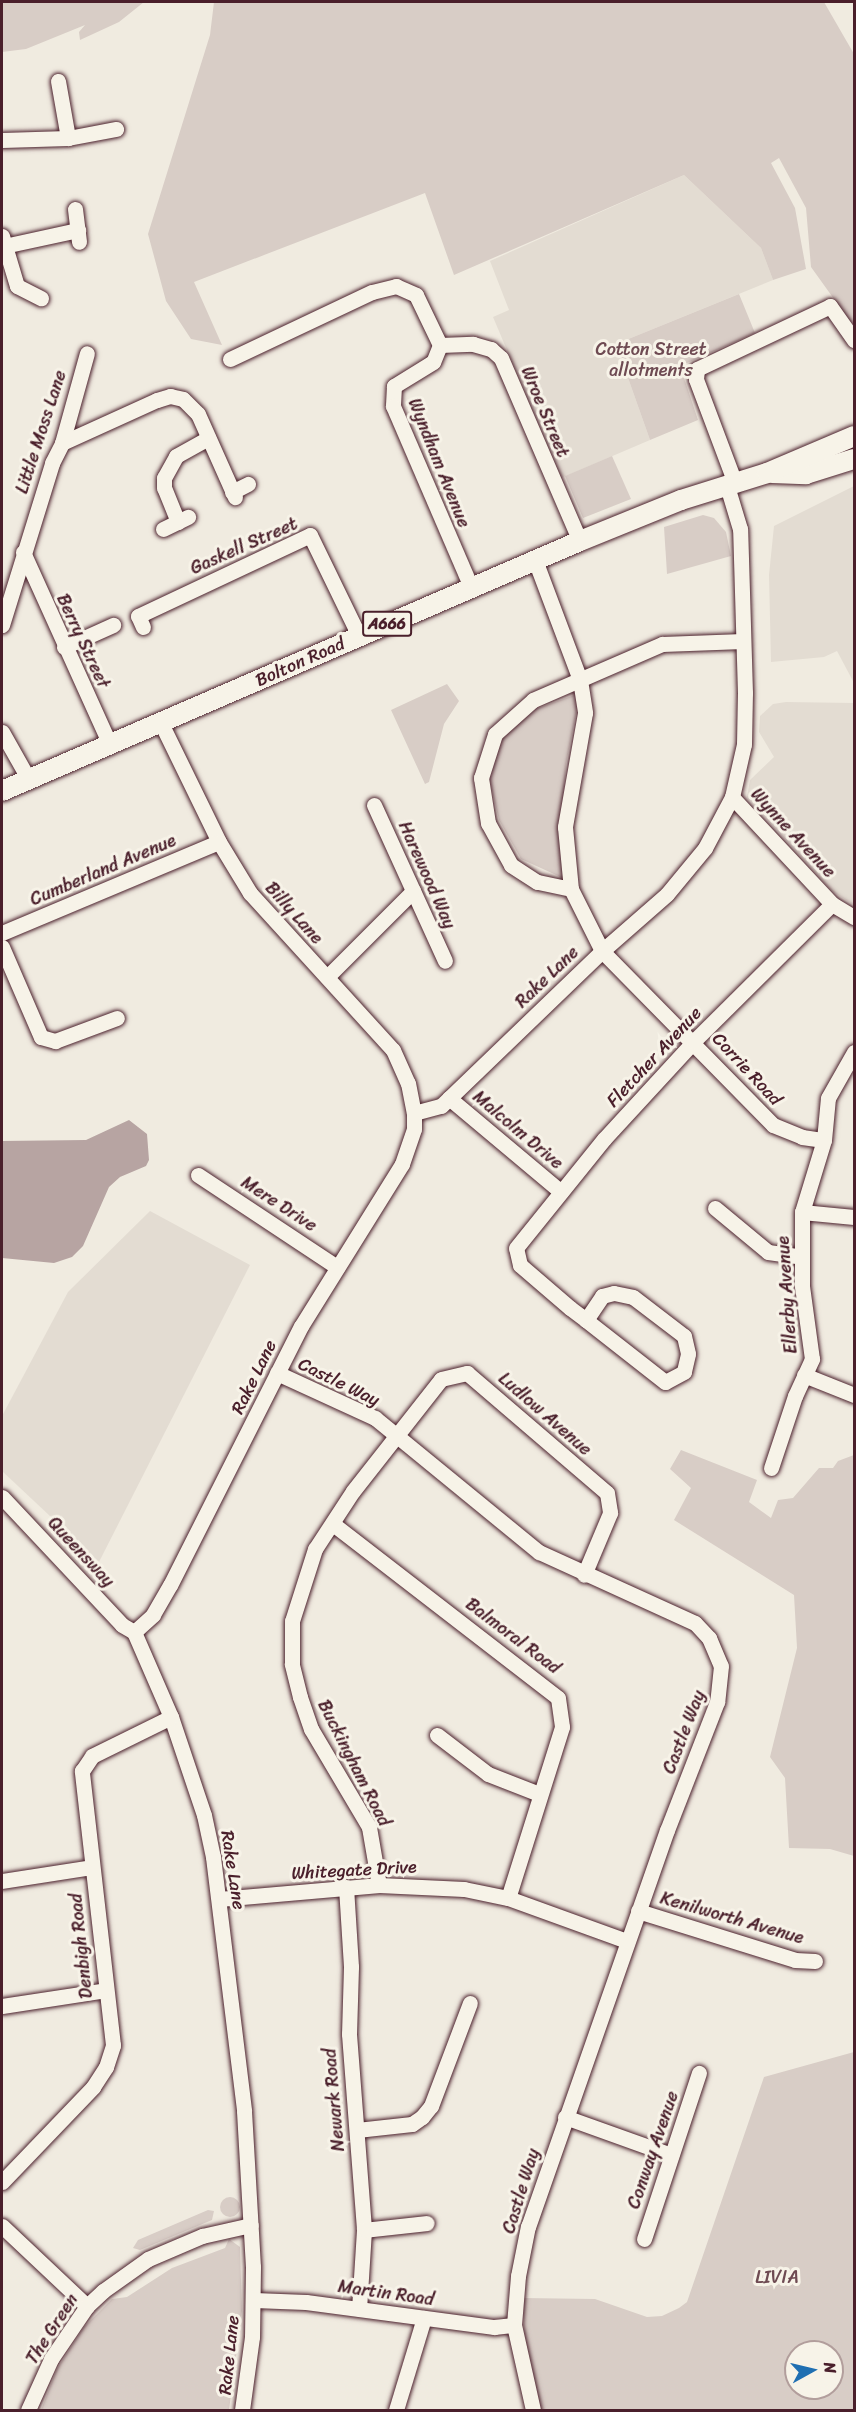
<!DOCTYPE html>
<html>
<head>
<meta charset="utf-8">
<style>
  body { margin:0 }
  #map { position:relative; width:856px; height:2412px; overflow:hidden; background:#f0ebe0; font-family:Sriracha,sans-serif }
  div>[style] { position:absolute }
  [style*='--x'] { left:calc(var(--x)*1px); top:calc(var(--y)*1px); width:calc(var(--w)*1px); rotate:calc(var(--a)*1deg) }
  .built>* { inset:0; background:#e3dcd2 }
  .green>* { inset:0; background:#d8cdc6 }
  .round { border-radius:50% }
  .water>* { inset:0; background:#b7a4a2 }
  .roads { filter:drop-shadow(0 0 2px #4a1f2b) drop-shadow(0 0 2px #4a1f2b) }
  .minor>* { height:15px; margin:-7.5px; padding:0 7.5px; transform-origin:7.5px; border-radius:7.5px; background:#f7f3e8 }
  .major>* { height:20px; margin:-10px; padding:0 10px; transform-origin:10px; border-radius:10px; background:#f7f3e8 }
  span { translate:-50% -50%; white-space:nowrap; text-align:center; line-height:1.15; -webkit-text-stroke:6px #f7f3e8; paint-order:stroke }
  .shield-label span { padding:2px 4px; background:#f7f3e8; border:2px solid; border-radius:4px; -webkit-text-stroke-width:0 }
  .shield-label { font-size:16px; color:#4a1f2b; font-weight:700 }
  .park-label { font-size:18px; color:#6e4a52 }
  .street-label { font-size:18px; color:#4a1f2b }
  .frame { position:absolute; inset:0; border:3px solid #4a1f2b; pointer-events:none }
  .north { position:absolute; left:784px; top:2340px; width:60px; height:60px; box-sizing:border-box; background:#f7f3e8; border:2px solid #b29e9c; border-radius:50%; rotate:82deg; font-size:16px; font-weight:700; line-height:24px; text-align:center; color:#4a1f2b }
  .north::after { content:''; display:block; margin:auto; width:21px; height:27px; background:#1f6fb2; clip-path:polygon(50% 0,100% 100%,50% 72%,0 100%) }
</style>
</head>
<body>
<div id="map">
  <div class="built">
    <div style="clip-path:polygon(684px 175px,761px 248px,773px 280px,616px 344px,650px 440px,561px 478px,493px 317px,509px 310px,490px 261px)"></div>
    <div style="clip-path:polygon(854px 486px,854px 683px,837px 651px,824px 657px,771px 662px,769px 575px,774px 526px)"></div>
    <div style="clip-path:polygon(786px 702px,854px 703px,854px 905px,832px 891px,747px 797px,750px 780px,774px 757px,759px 732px,760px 716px,773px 704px)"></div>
    <div style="clip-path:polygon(150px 1211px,250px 1265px,99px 1562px,2px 1471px,2px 1416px,68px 1292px)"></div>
  </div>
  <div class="green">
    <div style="clip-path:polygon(2px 2px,144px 2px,119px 22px,80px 40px,79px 32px,85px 25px,26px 49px,2px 52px)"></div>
    <div style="clip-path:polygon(214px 2px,824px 2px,854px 54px,854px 327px,811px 267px,806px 208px,779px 158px,771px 163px,795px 208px,806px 269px,773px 280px,761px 248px,684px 175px,454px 275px,425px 193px,194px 282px,222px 345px,191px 339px,166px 301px,148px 234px,210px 35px)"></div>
    <div style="clip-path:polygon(739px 294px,755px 333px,680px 366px,698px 420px,650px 440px,616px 344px)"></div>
    <div style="clip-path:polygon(612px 456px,631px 499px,583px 518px,565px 476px)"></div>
    <div style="clip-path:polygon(703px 515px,714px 518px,726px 532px,731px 556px,667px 574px,664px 527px)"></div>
    <div style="clip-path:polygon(447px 684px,459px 701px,444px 724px,429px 782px,425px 784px,391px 710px)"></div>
    <div style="clip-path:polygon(580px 693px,566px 764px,561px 826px,565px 879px,521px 859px,499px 820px,489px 777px,502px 737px,536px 709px)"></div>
    <div style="clip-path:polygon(681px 1450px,757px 1480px,749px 1502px,771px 1518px,778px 1500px,793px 1498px,819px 1468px,833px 1468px,838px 1461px,854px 1455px,854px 1856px,830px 1849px,789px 1848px,785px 1778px,770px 1757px,797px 1648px,794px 1595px,674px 1520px,691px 1488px,670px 1469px)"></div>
    <div style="clip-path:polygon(evenodd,854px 2052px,854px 2410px,541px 2410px,525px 2351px,523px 2298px,595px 2299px,647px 2317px,662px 2316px,679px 2308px,687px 2302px,764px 2077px,854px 2052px,796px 2352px,832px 2352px,832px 2388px,796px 2388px,796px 2352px)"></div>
    <div class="round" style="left:220px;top:2197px;width:20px;height:20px"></div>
    <div style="clip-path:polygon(208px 2210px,214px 2211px,212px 2220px,140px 2250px,133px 2248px,138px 2240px)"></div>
    <div style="clip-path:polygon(229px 2239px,240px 2247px,242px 2311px,229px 2410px,41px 2410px,57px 2369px,84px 2327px,112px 2299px,127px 2297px,172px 2268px,225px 2248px)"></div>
  </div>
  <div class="water">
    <div style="clip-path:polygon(129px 1120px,147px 1134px,149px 1160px,146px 1166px,120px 1177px,109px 1187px,83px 1246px,72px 1257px,54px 1263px,2px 1258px,2px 1141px,86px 1140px)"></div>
  </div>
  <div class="roads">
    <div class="minor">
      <div style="--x:58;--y:81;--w:58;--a:80"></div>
      <div style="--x:2;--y:140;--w:66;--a:-1.7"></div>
      <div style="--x:68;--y:138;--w:49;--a:-10.6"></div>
      <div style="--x:75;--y:209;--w:33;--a:83"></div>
      <div style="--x:2;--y:236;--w:52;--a:73.3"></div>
      <div style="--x:17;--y:286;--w:27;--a:27"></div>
      <div style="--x:4;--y:246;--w:76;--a:-12.2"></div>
      <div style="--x:440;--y:345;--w:33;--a:-2"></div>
      <div style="--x:473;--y:344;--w:19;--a:16"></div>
      <div style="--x:491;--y:349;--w:13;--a:42"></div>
      <div style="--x:501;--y:358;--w:199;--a:66.7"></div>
      <div style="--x:230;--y:359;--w:157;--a:-25.3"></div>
      <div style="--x:372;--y:292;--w:25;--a:-14"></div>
      <div style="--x:396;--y:286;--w:22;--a:24"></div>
      <div style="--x:416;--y:295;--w:55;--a:64.4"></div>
      <div style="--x:440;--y:345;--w:18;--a:112"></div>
      <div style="--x:433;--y:362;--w:46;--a:148.4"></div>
      <div style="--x:394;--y:386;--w:20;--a:93"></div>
      <div style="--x:393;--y:406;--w:197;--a:66.7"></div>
      <div style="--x:62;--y:443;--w:104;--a:-24.4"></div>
      <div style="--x:157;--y:400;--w:14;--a:-17"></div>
      <div style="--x:170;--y:396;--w:13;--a:13"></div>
      <div style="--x:183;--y:399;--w:21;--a:45"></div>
      <div style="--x:198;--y:414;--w:91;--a:66"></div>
      <div style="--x:735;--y:483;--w:111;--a:-110.6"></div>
      <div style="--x:696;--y:379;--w:10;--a:-84"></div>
      <div style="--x:697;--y:369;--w:147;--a:-25.3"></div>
      <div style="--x:830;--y:306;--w:42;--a:54.8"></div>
      <div style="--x:232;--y:492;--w:18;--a:-27"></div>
      <div style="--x:178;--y:522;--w:37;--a:-112"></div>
      <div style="--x:164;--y:488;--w:10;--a:-90"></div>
      <div style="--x:164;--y:478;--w:25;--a:-61"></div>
      <div style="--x:176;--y:456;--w:37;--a:-29"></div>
      <div style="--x:163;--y:529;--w:28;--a:-26"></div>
      <div style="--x:23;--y:552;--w:212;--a:65.7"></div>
      <div style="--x:535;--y:560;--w:128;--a:69.4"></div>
      <div style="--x:580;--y:680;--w:33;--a:81"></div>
      <div style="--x:585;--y:713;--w:116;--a:100"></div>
      <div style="--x:565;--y:827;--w:62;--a:84.5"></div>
      <div style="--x:571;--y:889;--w:69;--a:63.4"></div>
      <div style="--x:602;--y:951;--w:244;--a:45.5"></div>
      <div style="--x:773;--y:1125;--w:31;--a:22"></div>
      <div style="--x:802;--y:1137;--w:22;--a:8"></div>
      <div style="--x:2;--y:625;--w:170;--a:-72.8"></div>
      <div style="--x:52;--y:463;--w:22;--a:-63"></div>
      <div style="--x:62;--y:443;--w:93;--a:-74.5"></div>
      <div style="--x:143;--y:627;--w:12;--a:-114"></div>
      <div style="--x:138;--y:616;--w:190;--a:-25.2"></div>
      <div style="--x:310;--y:535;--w:112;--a:64.1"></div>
      <div style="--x:64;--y:647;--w:54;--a:-24.2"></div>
      <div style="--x:161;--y:723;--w:132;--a:64"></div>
      <div style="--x:219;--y:842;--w:60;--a:58.7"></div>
      <div style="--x:250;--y:893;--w:212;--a:47.7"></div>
      <div style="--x:393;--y:1050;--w:36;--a:66"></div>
      <div style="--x:408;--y:1083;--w:31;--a:79"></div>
      <div style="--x:414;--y:1113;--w:16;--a:90"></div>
      <div style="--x:414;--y:1129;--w:37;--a:109"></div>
      <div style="--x:402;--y:1164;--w:191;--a:121.9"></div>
      <div style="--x:301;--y:1326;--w:290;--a:116.8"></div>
      <div style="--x:170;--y:1585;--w:34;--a:120"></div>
      <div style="--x:153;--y:1615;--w:25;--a:138"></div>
      <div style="--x:134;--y:1632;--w:93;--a:66.5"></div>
      <div style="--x:171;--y:1717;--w:103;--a:71.4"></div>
      <div style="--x:204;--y:1815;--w:43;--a:77.9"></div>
      <div style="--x:213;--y:1857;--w:256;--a:83"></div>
      <div style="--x:244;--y:2111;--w:156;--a:86.7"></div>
      <div style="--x:253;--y:2267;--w:70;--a:90.8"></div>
      <div style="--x:252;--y:2337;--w:74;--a:97.8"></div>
      <div style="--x:2;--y:732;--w:55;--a:60.6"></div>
      <div style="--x:732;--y:797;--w:146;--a:46.9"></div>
      <div style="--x:832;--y:904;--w:26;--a:31"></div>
      <div style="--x:374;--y:805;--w:171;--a:65.5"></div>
      <div style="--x:571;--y:889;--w:35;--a:-168"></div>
      <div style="--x:537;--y:882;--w:31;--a:-147"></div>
      <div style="--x:511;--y:865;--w:48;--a:-118.7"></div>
      <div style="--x:488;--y:823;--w:46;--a:-98.8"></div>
      <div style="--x:481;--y:778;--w:46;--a:-72.3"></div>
      <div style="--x:495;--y:734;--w:51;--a:-41.8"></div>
      <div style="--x:533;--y:700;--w:141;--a:-23.5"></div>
      <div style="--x:662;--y:644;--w:81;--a:-2.1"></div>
      <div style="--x:2;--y:933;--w:235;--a:-22.8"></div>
      <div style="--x:2;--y:947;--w:98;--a:66.6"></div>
      <div style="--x:41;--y:1037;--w:15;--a:16"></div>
      <div style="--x:55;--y:1041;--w:66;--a:-20.4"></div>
      <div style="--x:327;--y:977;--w:122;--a:-45"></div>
      <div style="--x:449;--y:1098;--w:146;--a:40"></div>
      <div style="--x:414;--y:1113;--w:28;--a:-15"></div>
      <div style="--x:441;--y:1106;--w:223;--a:-43.9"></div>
      <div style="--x:602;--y:951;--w:86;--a:-41.2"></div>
      <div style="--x:667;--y:894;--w:60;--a:-50.4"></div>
      <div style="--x:705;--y:848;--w:58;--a:-62.1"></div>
      <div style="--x:732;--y:797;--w:54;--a:-77.2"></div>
      <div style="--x:744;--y:744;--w:51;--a:-88.9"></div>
      <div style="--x:745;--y:693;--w:164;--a:-91.7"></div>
      <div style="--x:740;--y:529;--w:45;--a:-106.8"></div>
      <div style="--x:198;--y:1175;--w:167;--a:33.5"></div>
      <div style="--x:715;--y:1208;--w:69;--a:39.7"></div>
      <div style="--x:768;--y:1252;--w:34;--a:8"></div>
      <div style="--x:802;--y:1212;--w:52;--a:5.5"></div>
      <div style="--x:586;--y:1320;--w:29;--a:-56"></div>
      <div style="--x:602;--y:1296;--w:12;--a:-14"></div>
      <div style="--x:614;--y:1293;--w:19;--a:12"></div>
      <div style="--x:633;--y:1297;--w:64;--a:37.4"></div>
      <div style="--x:684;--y:1336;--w:18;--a:77"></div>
      <div style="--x:688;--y:1354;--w:18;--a:103"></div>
      <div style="--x:684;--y:1372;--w:21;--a:152"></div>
      <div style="--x:665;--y:1382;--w:100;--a:-141.9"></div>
      <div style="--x:586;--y:1320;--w:20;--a:-143"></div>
      <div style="--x:570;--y:1308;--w:66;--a:-139.3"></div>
      <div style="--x:520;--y:1265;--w:17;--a:-103"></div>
      <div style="--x:516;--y:1248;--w:140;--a:-51.1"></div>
      <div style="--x:604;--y:1139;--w:133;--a:-47.4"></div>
      <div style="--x:694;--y:1041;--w:194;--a:-44.8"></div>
      <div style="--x:277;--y:1373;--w:108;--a:24.7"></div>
      <div style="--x:375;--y:1418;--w:212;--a:39.3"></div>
      <div style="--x:539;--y:1552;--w:171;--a:24.5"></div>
      <div style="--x:695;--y:1623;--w:21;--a:47"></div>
      <div style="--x:709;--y:1638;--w:30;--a:67"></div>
      <div style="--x:721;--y:1666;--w:36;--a:96"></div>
      <div style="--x:717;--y:1702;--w:137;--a:111.3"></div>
      <div style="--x:667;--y:1830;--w:420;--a:109.3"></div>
      <div style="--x:528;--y:2226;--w:51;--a:101.3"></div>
      <div style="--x:518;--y:2276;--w:49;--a:94.7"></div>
      <div style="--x:514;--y:2325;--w:87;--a:77.4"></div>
      <div style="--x:804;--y:1375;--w:54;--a:21.8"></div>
      <div style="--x:771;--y:1468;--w:76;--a:-71.6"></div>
      <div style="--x:795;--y:1396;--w:41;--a:-65.3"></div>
      <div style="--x:812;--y:1359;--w:74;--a:-97.8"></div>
      <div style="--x:802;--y:1286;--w:74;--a:-90"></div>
      <div style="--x:802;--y:1212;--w:75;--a:-73"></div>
      <div style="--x:824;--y:1140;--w:42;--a:-84.6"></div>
      <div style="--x:828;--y:1098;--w:53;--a:-60.5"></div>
      <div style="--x:2;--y:1497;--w:175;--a:46.8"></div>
      <div style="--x:122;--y:1625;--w:14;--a:30"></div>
      <div style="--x:333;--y:1524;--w:284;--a:37.7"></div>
      <div style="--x:558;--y:1698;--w:29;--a:82"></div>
      <div style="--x:562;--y:1727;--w:179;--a:107.5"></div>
      <div style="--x:437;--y:1735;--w:64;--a:37.4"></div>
      <div style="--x:488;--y:1774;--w:55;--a:21.4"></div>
      <div style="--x:2;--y:1881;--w:91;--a:-8.8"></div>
      <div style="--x:379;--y:1885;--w:59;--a:-99.8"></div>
      <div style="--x:369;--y:1827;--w:114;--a:-120.6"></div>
      <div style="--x:311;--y:1729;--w:34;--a:-109"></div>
      <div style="--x:300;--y:1697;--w:34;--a:-104"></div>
      <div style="--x:292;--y:1664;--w:43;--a:-90"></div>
      <div style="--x:292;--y:1621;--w:76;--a:-72.3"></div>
      <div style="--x:315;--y:1549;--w:69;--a:-56.8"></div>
      <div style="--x:353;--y:1491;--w:142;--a:-51.8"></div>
      <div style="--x:441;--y:1379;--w:27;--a:-13"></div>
      <div style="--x:467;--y:1373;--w:184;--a:40.6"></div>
      <div style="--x:607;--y:1493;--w:20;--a:81"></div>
      <div style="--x:610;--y:1513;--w:67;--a:112.8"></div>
      <div style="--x:346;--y:1887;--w:80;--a:86.4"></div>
      <div style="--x:351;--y:1967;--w:67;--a:91.7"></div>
      <div style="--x:349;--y:2034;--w:197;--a:85.6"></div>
      <div style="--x:364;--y:2230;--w:79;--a:93.6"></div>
      <div style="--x:219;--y:1899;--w:161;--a:-5"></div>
      <div style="--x:379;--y:1885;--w:85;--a:2.7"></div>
      <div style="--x:464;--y:1889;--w:45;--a:11.6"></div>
      <div style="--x:508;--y:1898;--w:127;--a:19.9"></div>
      <div style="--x:638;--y:1911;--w:164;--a:17.3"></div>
      <div style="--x:795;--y:1960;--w:20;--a:3"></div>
      <div style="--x:2;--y:2006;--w:105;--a:-8.7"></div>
      <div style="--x:565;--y:2117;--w:113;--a:19.7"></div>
      <div style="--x:357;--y:2130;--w:55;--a:-6.2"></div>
      <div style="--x:412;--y:2124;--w:12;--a:-35"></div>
      <div style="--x:422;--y:2117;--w:14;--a:-51"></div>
      <div style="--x:431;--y:2106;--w:110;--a:-69.3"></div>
      <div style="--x:2;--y:2182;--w:132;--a:-46.2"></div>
      <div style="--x:93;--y:2087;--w:24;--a:-57"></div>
      <div style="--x:106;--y:2067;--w:23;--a:-72"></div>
      <div style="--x:113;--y:2045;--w:276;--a:-96.5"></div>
      <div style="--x:82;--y:1771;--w:18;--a:-56"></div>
      <div style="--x:92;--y:1756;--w:88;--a:-26.3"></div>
      <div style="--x:2;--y:2226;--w:117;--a:43.3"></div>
      <div style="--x:364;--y:2230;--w:63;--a:-6.3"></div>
      <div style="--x:644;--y:2239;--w:175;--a:-71.7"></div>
      <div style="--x:254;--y:2300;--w:52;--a:2.2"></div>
      <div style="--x:306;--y:2302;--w:190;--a:7.6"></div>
      <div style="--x:494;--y:2327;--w:20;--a:-6"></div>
      <div style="--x:28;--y:2410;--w:56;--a:-65.7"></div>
      <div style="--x:51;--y:2359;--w:64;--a:-55.8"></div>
      <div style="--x:87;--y:2306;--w:22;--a:-43"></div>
      <div style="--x:103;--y:2291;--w:55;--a:-35.4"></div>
      <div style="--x:148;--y:2259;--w:59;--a:-23.1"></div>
      <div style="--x:202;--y:2236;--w:50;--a:-12.7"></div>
      <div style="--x:396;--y:2410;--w:96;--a:-73.1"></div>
    </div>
    <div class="major">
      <div style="--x:772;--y:473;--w:34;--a:2"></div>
      <div style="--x:806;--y:474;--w:50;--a:-17.4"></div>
      <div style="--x:2;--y:791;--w:630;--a:-23.39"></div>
      <div style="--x:580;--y:541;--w:109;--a:-22.1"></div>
      <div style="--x:681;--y:500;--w:90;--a:-17.4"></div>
      <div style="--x:767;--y:473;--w:95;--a:-23"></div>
    </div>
  </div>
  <div class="shield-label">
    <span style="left:387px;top:624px">A666</span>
  </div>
  <div class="park-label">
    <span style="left:651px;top:360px">Cotton Street<br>allotments</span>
    <span style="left:777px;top:2277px">LIVIA</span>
  </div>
  <div class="street-label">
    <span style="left:545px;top:412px;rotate:67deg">Wroe Street</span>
    <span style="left:41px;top:432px;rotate:-72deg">Little Moss Lane</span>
    <span style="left:439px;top:463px;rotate:68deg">Wyndham Avenue</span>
    <span style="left:244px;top:546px;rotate:-24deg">Gaskell Street</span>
    <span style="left:83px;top:641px;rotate:65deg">Berry Street</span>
    <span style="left:300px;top:662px;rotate:-24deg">Bolton Road</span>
    <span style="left:793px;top:833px;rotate:47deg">Wynne Avenue</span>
    <span style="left:103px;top:870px;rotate:-23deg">Cumberland Avenue</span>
    <span style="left:427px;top:875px;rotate:66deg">Harewood Way</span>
    <span style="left:294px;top:913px;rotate:48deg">Billy Lane</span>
    <span style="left:547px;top:977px;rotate:-44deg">Rake Lane</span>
    <span style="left:654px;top:1057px;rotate:-47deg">Fletcher Avenue</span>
    <span style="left:747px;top:1069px;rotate:47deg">Corrie Road</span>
    <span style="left:518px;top:1130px;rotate:40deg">Malcolm Drive</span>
    <span style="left:279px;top:1204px;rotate:33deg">Mere Drive</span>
    <span style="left:787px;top:1295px;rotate:-94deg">Ellerby Avenue</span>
    <span style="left:254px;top:1377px;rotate:-64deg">Rake Lane</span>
    <span style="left:339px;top:1382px;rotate:26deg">Castle Way</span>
    <span style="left:545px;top:1414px;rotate:41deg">Ludlow Avenue</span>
    <span style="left:81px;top:1552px;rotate:47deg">Queensway</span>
    <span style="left:513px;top:1636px;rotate:37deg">Balmoral Road</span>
    <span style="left:684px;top:1732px;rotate:-69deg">Castle Way</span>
    <span style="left:354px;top:1763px;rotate:63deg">Buckingham Road</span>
    <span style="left:233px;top:1870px;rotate:81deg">Rake Lane</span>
    <span style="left:354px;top:1870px;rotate:-3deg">Whitegate Drive</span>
    <span style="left:732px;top:1918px;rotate:16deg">Kenilworth Avenue</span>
    <span style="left:81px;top:1946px;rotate:-96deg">Denbigh Road</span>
    <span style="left:334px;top:2100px;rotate:-95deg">Newark Road</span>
    <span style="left:653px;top:2150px;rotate:-71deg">Conway Avenue</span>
    <span style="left:521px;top:2191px;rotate:-73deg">Castle Way</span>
    <span style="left:386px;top:2293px;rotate:8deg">Martin Road</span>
    <span style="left:52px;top:2329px;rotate:-57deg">The Green</span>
    <span style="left:229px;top:2355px;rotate:-84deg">Rake Lane</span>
  </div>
  <div class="frame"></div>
  <div class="north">N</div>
</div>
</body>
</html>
